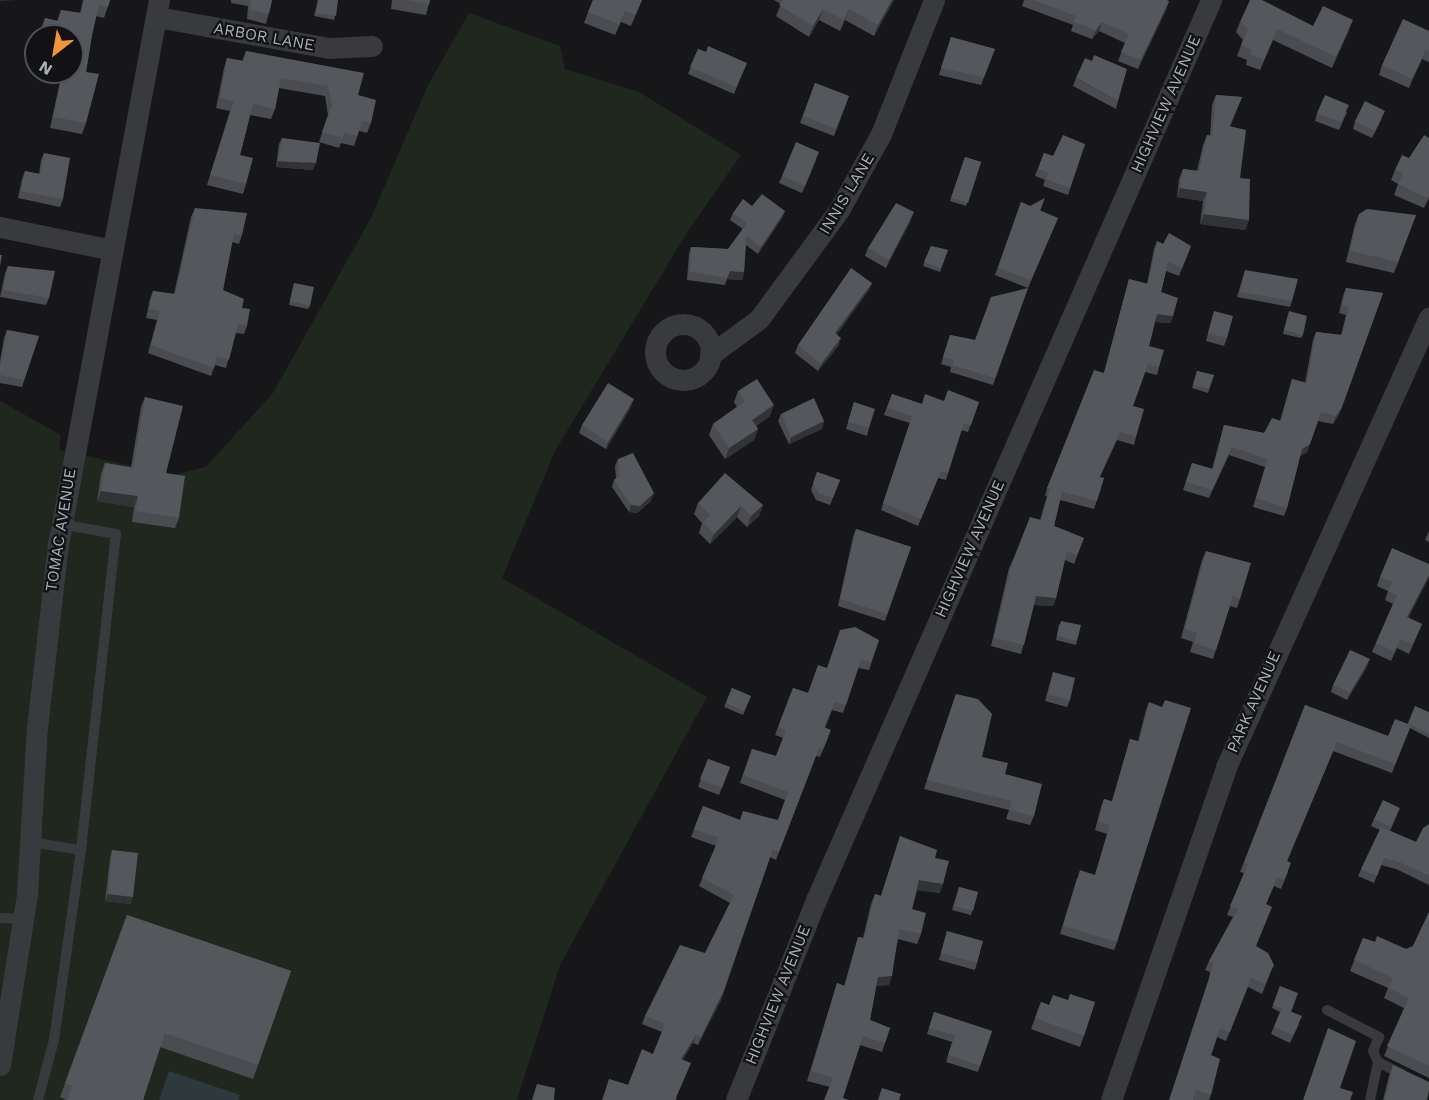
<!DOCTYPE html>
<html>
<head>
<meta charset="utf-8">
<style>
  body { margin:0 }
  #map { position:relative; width:1429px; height:1100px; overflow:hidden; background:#171719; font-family:"Work Sans",sans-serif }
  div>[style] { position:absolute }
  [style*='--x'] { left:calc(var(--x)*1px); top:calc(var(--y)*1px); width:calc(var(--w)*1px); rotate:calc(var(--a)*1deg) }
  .green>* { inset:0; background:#1f271f }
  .water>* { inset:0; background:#2d393d }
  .lane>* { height:10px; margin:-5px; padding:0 5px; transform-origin:5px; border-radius:5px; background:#383a3e }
  .street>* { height:21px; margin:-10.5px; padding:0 10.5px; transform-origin:10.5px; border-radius:10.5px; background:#383a3e }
  .street>.ring { margin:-10.5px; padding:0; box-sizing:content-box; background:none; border:21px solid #383a3e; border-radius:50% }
  .wall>* { inset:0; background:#4a4c51 }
  .shaded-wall>* { inset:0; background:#313336 }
  .building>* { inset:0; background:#54575c }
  span { translate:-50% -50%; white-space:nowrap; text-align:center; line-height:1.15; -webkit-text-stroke:4.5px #121214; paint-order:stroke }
  .street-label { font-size:16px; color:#a9b0b9 }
  .north { position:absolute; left:24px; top:24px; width:60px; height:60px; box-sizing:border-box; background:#121214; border:2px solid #4e5156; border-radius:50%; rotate:211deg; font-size:16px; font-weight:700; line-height:24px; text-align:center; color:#a9b0b9 }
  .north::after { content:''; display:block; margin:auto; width:21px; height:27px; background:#f49635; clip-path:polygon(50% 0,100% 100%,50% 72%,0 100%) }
</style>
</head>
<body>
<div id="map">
  <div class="green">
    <div style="clip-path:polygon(469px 13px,560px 46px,565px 69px,639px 92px,741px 155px,686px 234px,555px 451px,502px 578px,707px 697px,560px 965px,517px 1100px,0 1100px,0 401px,61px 435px,59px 450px,174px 475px,206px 467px,273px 393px,372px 216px,427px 87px)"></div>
  </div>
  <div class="water">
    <div style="clip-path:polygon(169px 1071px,240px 1095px,238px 1100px,159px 1100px)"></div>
  </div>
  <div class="lane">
    <div style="--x:31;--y:842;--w:51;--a:9.1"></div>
    <div style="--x:0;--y:918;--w:24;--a:2"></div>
    <div style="--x:1327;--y:1010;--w:59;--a:27.4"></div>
    <div style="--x:1379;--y:1037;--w:15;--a:113"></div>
    <div style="--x:1373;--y:1051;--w:12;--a:66"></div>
    <div style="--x:38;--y:1100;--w:62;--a:-75.1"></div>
    <div style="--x:54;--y:1040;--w:192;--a:-81.9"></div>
    <div style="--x:81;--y:850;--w:318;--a:-83.7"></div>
    <div style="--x:116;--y:534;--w:56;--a:-169.7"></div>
    <div style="--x:1370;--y:1100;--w:39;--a:-78"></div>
    <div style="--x:1378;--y:1062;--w:27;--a:27"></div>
  </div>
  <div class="street">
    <div style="--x:157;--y:17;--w:175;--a:10.2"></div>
    <div style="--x:329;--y:48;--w:43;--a:-2.7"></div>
    <div style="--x:0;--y:227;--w:115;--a:11.5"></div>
    <div class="ring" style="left:655px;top:324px;width:35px;height:35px"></div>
    <div style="--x:710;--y:355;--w:61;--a:-36.3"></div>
    <div style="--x:759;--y:319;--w:135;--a:-53.7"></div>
    <div style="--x:839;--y:210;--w:87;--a:-61.1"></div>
    <div style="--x:881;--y:134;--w:144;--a:-68.4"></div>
    <div style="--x:0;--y:1065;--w:173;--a:-81"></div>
    <div style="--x:27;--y:894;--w:166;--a:-86.6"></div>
    <div style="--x:37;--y:728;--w:184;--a:-83.5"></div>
    <div style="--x:58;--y:545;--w:554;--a:-79.5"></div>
    <div style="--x:736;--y:1100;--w:215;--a:-68.2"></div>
    <div style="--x:816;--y:900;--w:983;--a:-66.3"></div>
    <div style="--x:1111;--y:1100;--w:352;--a:-70.9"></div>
    <div style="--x:1226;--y:767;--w:493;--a:-65.7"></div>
  </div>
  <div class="wall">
    <div style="clip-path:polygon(83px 0,110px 0,104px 18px,96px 16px,92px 35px,86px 72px,86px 123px,82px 134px,50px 128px,62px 72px,72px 72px,72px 36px,40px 36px,41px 28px,45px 18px,57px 21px,61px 10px,80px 13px)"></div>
    <div style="clip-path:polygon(231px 0,272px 0,266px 24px,247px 19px,248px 6px,231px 3px)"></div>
    <div style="clip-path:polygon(318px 0,338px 0,334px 20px,314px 16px)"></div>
    <div style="clip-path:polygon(392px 0,430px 0,426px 15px,391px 9px)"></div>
    <div style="clip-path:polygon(593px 0,642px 0,631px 26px,621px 22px,615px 35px,584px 23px)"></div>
    <div style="clip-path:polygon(774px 0,894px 0,874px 36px,845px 20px,840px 31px,819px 20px,809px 37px,776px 16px,781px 4px)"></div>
    <div style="clip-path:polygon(1024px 0,1166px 0,1169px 1px,1166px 10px,1138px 69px,1118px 61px,1125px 43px,1099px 31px,1092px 39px,1071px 31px,1073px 25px,1022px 6px)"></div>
    <div style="clip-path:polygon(1240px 22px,1313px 26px,1349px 30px,1332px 68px,1273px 40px,1260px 70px,1246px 65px,1247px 60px,1237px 56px,1243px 40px,1236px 32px)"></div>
    <div style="clip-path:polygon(1429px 31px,1429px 62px,1422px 59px,1409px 88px,1379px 75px,1382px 65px)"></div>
    <div style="clip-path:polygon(951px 37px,995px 49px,981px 85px,939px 75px)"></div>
    <div style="clip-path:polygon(698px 49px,706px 52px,747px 63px,734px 94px,688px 74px)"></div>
    <div style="clip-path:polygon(246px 51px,358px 95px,371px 123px,367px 133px,359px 131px,354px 146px,341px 143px,339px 148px,319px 142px,328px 115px,325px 96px,279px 88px,275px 109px,271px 119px,250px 115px,240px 155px,246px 184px,243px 194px,207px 185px,230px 111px,216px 108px,224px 68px,227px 58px,242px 61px)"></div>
    <div style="clip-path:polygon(1076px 78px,1118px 101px,1116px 109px,1073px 86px)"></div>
    <div style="clip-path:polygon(815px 83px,849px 96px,834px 136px,800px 123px)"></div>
    <div style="clip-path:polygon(1216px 95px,1242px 97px,1230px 127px,1249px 220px,1245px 230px,1200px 224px,1203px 201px,1177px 197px,1179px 179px,1183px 169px,1197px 171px,1203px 145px,1207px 135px,1210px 136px,1212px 105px)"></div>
    <div style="clip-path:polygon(1347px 112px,1339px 130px,1315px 121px,1317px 113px)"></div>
    <div style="clip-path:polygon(1382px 118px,1372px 138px,1353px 129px,1355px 121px)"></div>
    <div style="clip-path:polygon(282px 138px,313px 170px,276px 167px,279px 144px)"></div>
    <div style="clip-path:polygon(1429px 138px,1429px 198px,1424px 208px,1394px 195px,1398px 184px,1391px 180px,1395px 170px,1409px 158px)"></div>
    <div style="clip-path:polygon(1085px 144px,1068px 195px,1043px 186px,1045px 180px,1035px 176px,1044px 153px,1053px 156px)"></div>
    <div style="clip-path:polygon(44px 153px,63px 199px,60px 207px,18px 198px,22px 179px,25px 171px,39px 174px,41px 160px)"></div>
    <div style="clip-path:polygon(965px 157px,981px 162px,966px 206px,950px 201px)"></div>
    <div style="clip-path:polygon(816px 160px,802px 193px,779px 183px,782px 176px)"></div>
    <div style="clip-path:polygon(1021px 202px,1058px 218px,1028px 288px,995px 275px)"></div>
    <div style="clip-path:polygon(752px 206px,785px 211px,782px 218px,758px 254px,746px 245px,744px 272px,742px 280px,727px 279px,725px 285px,687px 280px,689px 254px,691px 247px,728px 249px,743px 229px,730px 220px,733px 213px)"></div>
    <div style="clip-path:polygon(195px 208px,242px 235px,239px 244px,232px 242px,223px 290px,242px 308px,247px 326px,244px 334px,236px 333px,226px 368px,215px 365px,211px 376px,148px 353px,157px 320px,146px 318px,150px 299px,153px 291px,174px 294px,191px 217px)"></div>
    <div style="clip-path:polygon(1359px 214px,1416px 215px,1394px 273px,1346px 262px,1355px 224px)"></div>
    <div style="clip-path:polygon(911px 220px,886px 268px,865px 256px,868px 248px)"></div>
    <div style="clip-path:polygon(1157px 241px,1163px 244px,1191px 246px,1179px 276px,1166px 271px,1161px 292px,1173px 316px,1170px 323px,1155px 322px,1149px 346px,1159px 367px,1157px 375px,1145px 372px,1133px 406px,1136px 437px,1134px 445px,1117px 440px,1100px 477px,1104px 478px,1094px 509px,1060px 500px,1054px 526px,1084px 538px,1074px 564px,1065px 560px,1056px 598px,1053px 606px,1034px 605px,1021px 654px,991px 646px,1009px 568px,1013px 560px,1040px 520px,1047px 496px,1045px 496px,1047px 488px,1104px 373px,1129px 279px,1147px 284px,1154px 249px)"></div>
    <div style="clip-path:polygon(931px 246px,948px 250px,940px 272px,923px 266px)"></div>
    <div style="clip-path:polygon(8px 266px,49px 298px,46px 305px,0 297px,5px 273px)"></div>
    <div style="clip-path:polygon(1245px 270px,1292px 301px,1290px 307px,1237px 297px)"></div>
    <div style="clip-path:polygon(294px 283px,310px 306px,308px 309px,289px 305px)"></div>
    <div style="clip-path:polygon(872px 283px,869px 290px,837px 334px,839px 345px,818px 371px,795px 353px,798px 345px)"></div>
    <div style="clip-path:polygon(1028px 288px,993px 385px,950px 372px,951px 367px,941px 364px,950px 335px,975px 340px)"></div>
    <div style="clip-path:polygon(1346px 288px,1383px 293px,1339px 415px,1333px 424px,1318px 421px,1307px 452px,1300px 456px,1287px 508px,1284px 516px,1253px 507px,1265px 467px,1229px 455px,1209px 498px,1183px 490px,1192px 463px,1212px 469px,1224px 425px,1264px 433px,1280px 421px,1292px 379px,1305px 383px,1313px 340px,1316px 332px,1341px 335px,1346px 315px,1339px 313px,1343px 296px)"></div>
    <div style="clip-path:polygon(1214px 311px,1227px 338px,1224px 346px,1206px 341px)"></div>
    <div style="clip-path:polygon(1288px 315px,1303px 335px,1301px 338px,1283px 334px)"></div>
    <div style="clip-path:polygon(7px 330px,39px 336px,22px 387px,0 383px,0 361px,4px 338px)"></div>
    <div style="clip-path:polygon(1197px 371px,1214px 375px,1208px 393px,1192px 388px)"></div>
    <div style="clip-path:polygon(738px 391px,770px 416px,756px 426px,758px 429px,754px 440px,725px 459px,709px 435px,713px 424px,737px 407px,734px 402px)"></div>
    <div style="clip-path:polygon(892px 394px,922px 404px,944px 401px,979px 402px,968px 432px,961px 430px,946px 480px,938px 478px,918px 526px,881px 510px,910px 423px,884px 415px)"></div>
    <div style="clip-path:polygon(145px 397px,179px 518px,175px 528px,132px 522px,134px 507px,97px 501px,101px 474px,105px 463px,131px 467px,141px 407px)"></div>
    <div style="clip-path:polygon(854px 402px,869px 428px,867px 436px,846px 429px)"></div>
    <div style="clip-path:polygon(631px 407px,606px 449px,579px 433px,582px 425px)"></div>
    <div style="clip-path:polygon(781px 414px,824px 421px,822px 429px,789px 444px,778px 421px)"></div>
    <div style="clip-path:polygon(618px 459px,651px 501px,637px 513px,629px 512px,612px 487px,614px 480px,616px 478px,615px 466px)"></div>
    <div style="clip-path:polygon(817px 472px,840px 480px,830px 505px,816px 500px,811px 490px)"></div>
    <div style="clip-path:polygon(698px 503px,763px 505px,759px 516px,747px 527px,737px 517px,710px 544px,699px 533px,702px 523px,694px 514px)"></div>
    <div style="clip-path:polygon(856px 529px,911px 547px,885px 621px,838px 606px,853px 537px)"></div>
    <div style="clip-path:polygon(1429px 531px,1429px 542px,1425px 540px)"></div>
    <div style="clip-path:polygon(1206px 551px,1240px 599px,1237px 608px,1230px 606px,1213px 659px,1190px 652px,1193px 642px,1181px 638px,1202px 560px)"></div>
    <div style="clip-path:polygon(1429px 564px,1429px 577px,1408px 618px,1422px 624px,1409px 654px,1397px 648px,1391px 661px,1372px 652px,1393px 604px,1385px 600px,1388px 591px,1377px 586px,1380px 577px)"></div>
    <div style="clip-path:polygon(1059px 624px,1077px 641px,1076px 645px,1056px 640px)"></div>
    <div style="clip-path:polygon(879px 640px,869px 670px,858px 668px,843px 713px,832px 710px,825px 728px,828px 738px,820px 757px,816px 756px,776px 860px,770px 857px,721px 1000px,698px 1045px,693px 1043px,682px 1060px,676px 1100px,602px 1100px,609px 1079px,628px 1085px,653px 1054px,662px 1032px,642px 1024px,645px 1016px,705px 953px,730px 903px,699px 886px,716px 846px,691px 837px,703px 806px,740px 820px,778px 820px,785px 800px,740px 783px,752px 749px,776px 756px,783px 738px,775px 735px,793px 688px,808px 693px,827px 668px)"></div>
    <div style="clip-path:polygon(1367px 667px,1347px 700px,1331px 692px,1333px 685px)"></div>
    <div style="clip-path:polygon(1053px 672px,1070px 700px,1067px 707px,1045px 701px)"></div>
    <div style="clip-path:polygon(732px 688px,751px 696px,743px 715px,724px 707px)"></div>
    <div style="clip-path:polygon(956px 694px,982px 757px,1005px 774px,1034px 816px,1030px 825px,1006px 819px,1009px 810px,924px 789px)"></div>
    <div style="clip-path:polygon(1149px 702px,1117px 942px,1114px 950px,1060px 934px,1077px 878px,1095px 875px,1107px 834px,1095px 830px,1101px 807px,1104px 799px,1112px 801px,1130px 739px,1138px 741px,1146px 710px)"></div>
    <div style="clip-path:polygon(1305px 705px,1388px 736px,1407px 724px,1429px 712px,1429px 738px,1410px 728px,1392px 773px,1333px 751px,1287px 861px,1288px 872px,1281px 889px,1274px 886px,1266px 904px,1256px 946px,1270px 974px,1262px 994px,1248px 987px,1226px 1041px,1217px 1037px,1211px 1055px,1211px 1095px,1209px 1100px,1193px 1100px,1210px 972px,1205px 970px,1209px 961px,1233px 917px,1227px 915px,1244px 873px,1240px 872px)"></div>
    <div style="clip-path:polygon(708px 759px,730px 767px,719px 795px,698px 787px)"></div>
    <div style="clip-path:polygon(1397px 815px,1390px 831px,1416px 842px,1429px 824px,1429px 885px,1396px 869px,1381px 865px,1374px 883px,1358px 876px,1380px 830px,1371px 826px,1374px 819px)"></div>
    <div style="clip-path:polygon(900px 836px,935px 858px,940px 893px,917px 890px,912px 909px,921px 934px,917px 944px,898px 939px,889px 985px,876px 986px,870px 1020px,890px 1028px,882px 1052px,860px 1045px,824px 1100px,830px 1087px,807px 1081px,837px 983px,844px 986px,858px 937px,863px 938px,871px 904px,875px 894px,881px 896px)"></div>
    <div style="clip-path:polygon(112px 850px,131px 904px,105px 901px,110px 858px)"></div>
    <div style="clip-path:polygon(959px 887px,978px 892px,971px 915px,952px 910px)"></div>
    <div style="clip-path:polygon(1429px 912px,1429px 1078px,1384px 1056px,1404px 1008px,1384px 998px,1388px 988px,1350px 971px,1363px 938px,1375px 942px,1406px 949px,1413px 946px)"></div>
    <div style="clip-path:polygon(127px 915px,291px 971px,253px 1079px,160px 1047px,143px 1100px,66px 1100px,60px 1097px)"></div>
    <div style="clip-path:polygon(947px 931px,977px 963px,975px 970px,939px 960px)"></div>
    <div style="clip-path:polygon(1280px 986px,1291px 1012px,1299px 1024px,1290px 1043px,1271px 1034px,1280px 1012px,1272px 1008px)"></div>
    <div style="clip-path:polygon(1067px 1000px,1095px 1002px,1080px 1047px,1031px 1029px,1041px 1002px,1049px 1005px)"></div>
    <div style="clip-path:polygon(934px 1012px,992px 1031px,978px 1072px,946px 1062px,952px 1042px,927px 1034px)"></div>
    <div style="clip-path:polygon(1393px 1065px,1427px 1100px,1383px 1100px,1389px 1076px)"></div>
  </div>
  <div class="shaded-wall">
    <div style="clip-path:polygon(0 0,17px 0,0 1px)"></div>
    <div style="clip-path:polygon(892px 0,894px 0,874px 36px,878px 25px)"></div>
    <div style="clip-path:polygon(1169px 1px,1166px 10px,1138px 69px,1141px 60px)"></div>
    <div style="clip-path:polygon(823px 9px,819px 20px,809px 37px,813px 26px)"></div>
    <div style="clip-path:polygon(849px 9px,845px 20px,840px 31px,844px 20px)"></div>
    <div style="clip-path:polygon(1353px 20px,1349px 30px,1332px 68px,1336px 57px)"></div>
    <div style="clip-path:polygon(1102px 22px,1099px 31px,1092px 39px,1096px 30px)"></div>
    <div style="clip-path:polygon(1426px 50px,1422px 59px,1409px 88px,1412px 79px)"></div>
    <div style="clip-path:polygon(278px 161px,316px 163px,313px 170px,276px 167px)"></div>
    <div style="clip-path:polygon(1180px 188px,1207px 192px,1203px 201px,1177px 197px)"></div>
    <div style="clip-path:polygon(785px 211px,782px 218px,758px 254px,761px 247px)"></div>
    <div style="clip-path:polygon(914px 212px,911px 220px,886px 268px,889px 260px)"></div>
    <div style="clip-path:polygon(1204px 214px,1249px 220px,1245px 230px,1200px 224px)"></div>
    <div style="clip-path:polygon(730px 271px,744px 272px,742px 280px,727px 279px)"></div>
    <div style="clip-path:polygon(872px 283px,869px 290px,832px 340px,835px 333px)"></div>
    <div style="clip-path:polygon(1157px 314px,1173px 316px,1170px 323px,1154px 322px)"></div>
    <div style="clip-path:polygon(841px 338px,839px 345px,818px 371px,821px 364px)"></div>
    <div style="clip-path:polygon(634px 399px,631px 407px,606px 449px,608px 442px)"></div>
    <div style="clip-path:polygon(774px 405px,770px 416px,748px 431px,752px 420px)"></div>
    <div style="clip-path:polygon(1342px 407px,1339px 415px,1333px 424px,1336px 416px)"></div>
    <div style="clip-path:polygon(824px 421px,822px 429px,789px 444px,791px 437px)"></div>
    <div style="clip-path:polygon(758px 429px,754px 440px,725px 459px,729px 448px)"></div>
    <div style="clip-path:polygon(1310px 444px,1307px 452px,1299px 457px,1302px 449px)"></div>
    <div style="clip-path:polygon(1232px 447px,1229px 455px,1209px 498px,1212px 490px)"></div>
    <div style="clip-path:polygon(101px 491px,138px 496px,134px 507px,97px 501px)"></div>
    <div style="clip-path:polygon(654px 493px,651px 501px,637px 513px,629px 512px,631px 505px)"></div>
    <div style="clip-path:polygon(763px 505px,759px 516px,747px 527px,751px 516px)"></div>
    <div style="clip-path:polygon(741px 506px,737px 517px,710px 544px,714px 534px)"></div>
    <div style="clip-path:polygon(1429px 575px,1429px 577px,1404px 627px,1407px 617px)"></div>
    <div style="clip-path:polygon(1036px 596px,1056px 598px,1053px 606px,1033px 605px)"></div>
    <div style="clip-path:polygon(1370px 659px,1367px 667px,1347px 700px,1350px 693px)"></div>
    <div style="clip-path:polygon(919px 880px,943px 884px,940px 893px,916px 890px)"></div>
    <div style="clip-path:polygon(108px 894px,133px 897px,131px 904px,105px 901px)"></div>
    <div style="clip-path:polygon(892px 976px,889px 985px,874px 986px,878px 977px)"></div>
    <div style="clip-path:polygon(723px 992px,721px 1000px,698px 1045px,701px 1037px)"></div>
    <div style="clip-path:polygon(696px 1035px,693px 1043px,678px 1068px,681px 1059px)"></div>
  </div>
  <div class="building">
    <div style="clip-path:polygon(84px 0,110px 0,108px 7px,99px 5px,92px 35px,86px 72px,99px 74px,86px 123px,53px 117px,63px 72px,72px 72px,72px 36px,42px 36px,45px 18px,58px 21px,61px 10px,81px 13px)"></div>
    <div style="clip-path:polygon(251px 0,272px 0,269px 14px,250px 10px)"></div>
    <div style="clip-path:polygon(318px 0,338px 0,336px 16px,316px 13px)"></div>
    <div style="clip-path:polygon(406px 0,430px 0,429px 4px)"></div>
    <div style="clip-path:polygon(593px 0,642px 0,635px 15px,625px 11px,619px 24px,588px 12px)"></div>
    <div style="clip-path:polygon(783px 0,892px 0,878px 25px,849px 9px,844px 20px,823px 9px,813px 26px,779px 5px)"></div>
    <div style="clip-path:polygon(1034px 0,1166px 0,1169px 1px,1141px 60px,1121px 52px,1129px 34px,1102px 22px,1096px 30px,1074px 22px,1076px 16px)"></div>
    <div style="clip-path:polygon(1250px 0,1262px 0,1313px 26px,1323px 6px,1353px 20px,1336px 57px,1277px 29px,1264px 60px,1250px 54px,1252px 50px,1241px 45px,1248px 29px,1240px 22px)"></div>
    <div style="clip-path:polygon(1403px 19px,1429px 31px,1429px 51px,1426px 50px,1412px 79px,1382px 65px)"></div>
    <div style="clip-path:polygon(951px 37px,995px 49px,984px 77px,941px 68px)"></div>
    <div style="clip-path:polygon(708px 46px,747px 63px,736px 87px,690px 67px,698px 49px,706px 52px)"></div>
    <div style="clip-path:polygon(246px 51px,364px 73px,358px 95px,376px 100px,371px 123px,362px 121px,357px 136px,344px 133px,343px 138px,322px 132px,332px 105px,328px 86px,281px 78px,275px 109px,253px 104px,240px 155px,253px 158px,246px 184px,210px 175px,234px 101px,220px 98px,227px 58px,244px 61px)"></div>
    <div style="clip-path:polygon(1094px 55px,1127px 69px,1118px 101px,1076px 78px,1085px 58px,1092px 61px)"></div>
    <div style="clip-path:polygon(815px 83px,849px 96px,836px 129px,803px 116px)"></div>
    <div style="clip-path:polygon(1216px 95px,1242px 97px,1229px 126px,1246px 130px,1240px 178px,1250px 179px,1249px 220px,1204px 214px,1207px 192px,1180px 188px,1183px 169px,1199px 171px,1207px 135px,1212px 136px)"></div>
    <div style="clip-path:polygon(1325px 95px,1349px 105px,1341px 122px,1317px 113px)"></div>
    <div style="clip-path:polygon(1365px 101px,1385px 111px,1375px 131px,1355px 121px)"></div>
    <div style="clip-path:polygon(1063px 135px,1085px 144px,1070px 188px,1046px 179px,1048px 173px,1038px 169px,1044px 153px,1053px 156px)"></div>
    <div style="clip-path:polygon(1424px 135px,1429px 138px,1429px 195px,1427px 198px,1398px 184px,1403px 173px,1395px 170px,1402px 155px,1409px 158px)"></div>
    <div style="clip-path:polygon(282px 138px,320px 143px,316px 163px,278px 161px)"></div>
    <div style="clip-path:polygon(796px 142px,819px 152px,805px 186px,782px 176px)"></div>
    <div style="clip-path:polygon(44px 153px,70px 158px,63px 199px,21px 191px,25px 171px,40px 174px)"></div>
    <div style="clip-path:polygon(965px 157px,981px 162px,968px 203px,951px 198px)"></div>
    <div style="clip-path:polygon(762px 194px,785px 211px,761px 247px,746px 236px,744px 272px,730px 271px,727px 278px,690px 272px,691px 247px,728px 249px,747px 223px,733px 213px,743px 199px,752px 206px)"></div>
    <div style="clip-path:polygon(1045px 198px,1040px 211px,1058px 218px,1031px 280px,998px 268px,1021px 202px,1030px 206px)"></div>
    <div style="clip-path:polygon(896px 203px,914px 212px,889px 260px,868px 248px)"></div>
    <div style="clip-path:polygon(195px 208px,247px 213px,242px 235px,234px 234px,223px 290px,244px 299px,242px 308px,250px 309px,247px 326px,238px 324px,229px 360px,217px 356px,214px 368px,151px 345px,160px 311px,149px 309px,153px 291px,175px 294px)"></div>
    <div style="clip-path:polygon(1367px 209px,1416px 215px,1398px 262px,1350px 251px,1359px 214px)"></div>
    <div style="clip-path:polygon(1169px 233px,1191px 246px,1182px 268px,1168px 262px,1161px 292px,1178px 298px,1173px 316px,1157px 314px,1149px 346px,1164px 350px,1159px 367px,1148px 364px,1133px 406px,1144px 409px,1136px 437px,1120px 432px,1099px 477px,1104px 478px,1097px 501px,1047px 488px,1094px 370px,1104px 373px,1129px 279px,1148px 284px,1157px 241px,1163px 244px)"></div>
    <div style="clip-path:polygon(931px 246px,948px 250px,941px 268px,924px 262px)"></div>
    <div style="clip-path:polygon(0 255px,2px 255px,0 266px)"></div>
    <div style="clip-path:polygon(8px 266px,55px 271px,49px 298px,3px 290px)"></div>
    <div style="clip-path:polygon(851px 268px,872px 283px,835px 333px,841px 338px,821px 364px,798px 345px)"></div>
    <div style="clip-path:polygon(1245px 270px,1298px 279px,1292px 301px,1240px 292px)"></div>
    <div style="clip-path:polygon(294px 283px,314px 287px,310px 306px,290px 301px)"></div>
    <div style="clip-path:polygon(1028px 288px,995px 378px,952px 365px,954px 360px,943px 357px,950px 335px,975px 340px,991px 297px)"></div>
    <div style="clip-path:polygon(1346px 288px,1383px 293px,1342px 407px,1336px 416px,1321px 412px,1310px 444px,1302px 449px,1287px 508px,1256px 498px,1268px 459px,1232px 447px,1212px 490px,1186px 482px,1192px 463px,1213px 469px,1224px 425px,1264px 433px,1272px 418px,1281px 421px,1292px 379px,1307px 383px,1316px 332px,1342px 335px,1349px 307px,1342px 305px)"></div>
    <div style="clip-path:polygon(1214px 311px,1233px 316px,1227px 338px,1208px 333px)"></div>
    <div style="clip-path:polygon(1289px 311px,1307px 316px,1303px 335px,1284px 330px)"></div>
    <div style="clip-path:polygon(7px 330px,39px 336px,24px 380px,0 375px,0 368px)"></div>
    <div style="clip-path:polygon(1197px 371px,1214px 375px,1209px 389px,1193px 385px)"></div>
    <div style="clip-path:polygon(757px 379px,774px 405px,752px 420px,758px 429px,729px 448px,713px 424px,745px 401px,738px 391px)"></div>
    <div style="clip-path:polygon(608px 383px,634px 399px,608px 442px,582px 425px)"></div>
    <div style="clip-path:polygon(948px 390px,979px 402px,971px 425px,964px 423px,948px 473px,941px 471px,921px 519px,883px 503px,912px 416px,887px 408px,892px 394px,922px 404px,925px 394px,944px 401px)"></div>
    <div style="clip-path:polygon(145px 397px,183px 406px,166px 473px,185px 476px,179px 518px,136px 511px,138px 496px,101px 491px,105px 463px,133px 468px)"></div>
    <div style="clip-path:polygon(814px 398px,824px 421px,791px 437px,781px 414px)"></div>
    <div style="clip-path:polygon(854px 402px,875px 409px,869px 428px,848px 422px)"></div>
    <div style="clip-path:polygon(633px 453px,654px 493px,640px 506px,631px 505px,614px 480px,620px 476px,618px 459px)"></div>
    <div style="clip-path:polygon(817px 472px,840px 480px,833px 498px,818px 493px,813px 483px)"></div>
    <div style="clip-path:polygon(725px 473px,763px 505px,751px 516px,741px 506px,714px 534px,703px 522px,710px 515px,698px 503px)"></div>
    <div style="clip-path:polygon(1050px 489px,1062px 492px,1054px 526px,1084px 538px,1077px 555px,1067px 551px,1056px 598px,1036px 596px,1024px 645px,994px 638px,1013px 560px,1030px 517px,1041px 520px)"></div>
    <div style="clip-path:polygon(856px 529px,911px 547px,887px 614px,840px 599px)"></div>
    <div style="clip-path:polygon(1392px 548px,1429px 564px,1429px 575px,1407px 617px,1422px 624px,1413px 644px,1400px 639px,1394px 651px,1376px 643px,1397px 595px,1388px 591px,1392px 582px,1380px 577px)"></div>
    <div style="clip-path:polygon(1206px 551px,1251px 563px,1240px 599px,1233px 596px,1216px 650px,1194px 643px,1197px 633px,1185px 629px)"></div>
    <div style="clip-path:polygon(1061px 621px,1081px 625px,1077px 641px,1057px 636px)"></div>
    <div style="clip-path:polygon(855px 627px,879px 640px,871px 662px,861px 660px,846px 705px,835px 702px,824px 727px,831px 730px,823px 749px,819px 748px,779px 852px,773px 849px,723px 992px,701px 1037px,696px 1035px,681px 1059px,691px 1063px,675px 1100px,603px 1100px,609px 1079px,628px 1085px,642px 1049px,653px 1054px,665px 1024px,645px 1016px,680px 945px,705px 953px,734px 895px,702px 878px,719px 838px,694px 829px,703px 806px,740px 820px,743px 811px,778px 820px,788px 792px,743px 775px,752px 749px,776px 756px,786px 730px,778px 727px,793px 688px,808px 693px,818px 665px,827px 668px,840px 630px)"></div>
    <div style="clip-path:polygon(1350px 650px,1370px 659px,1350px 693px,1333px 685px)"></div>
    <div style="clip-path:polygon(1053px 672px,1075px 678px,1070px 700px,1048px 694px)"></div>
    <div style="clip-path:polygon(732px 688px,751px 696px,744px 711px,726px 703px)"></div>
    <div style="clip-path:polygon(956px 694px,978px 699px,992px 714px,982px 757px,1008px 763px,1005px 774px,1042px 784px,1034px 816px,1009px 810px,1012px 801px,927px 780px)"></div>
    <div style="clip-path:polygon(1165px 700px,1191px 708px,1117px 942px,1063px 926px,1080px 870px,1095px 875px,1110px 825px,1098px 822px,1104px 799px,1112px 802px,1130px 739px,1139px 742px,1149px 702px,1162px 707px)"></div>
    <div style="clip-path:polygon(1305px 705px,1388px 736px,1395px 719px,1411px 725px,1395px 764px,1337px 742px,1287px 861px,1291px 863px,1284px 880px,1277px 877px,1266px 904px,1272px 907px,1256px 946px,1268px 953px,1274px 965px,1265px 984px,1251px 978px,1230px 1032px,1220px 1028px,1211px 1055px,1220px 1059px,1211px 1095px,1196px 1090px,1193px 1100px,1169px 1100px,1214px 963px,1209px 961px,1238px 909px,1230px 906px,1248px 864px,1244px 863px)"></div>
    <div style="clip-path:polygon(1415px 706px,1429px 712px,1429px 734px,1408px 723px)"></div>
    <div style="clip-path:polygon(708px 759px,730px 767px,722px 788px,700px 779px)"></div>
    <div style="clip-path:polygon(1383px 800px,1400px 808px,1391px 827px,1374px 819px)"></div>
    <div style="clip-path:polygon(1429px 824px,1429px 876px,1399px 862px,1384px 858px,1377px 876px,1361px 869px,1381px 827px,1416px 842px,1423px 828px)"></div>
    <div style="clip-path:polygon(900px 836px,937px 850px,935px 858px,949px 861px,943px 884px,919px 880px,912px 909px,926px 913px,921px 934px,899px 929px,892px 976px,878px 977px,870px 1020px,890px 1028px,885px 1043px,863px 1036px,843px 1098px,849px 1100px,824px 1100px,833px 1078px,811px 1071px,837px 983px,845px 986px,858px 937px,864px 938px,875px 894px,881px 896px)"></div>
    <div style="clip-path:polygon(112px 850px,138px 853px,133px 897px,108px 894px)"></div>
    <div style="clip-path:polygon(959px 887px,978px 892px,973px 911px,954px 906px)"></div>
    <div style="clip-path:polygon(1429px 912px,1429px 1066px,1387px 1046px,1409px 998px,1388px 988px,1393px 978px,1354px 960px,1363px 938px,1375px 942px,1377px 936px,1406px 949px,1413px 946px)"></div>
    <div style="clip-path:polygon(127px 915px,291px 971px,258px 1065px,165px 1033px,143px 1100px,67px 1100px,72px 1086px,65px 1083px)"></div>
    <div style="clip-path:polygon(947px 931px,983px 941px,977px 963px,941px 953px)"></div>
    <div style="clip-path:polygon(1280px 986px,1298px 993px,1291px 1012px,1273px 1005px)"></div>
    <div style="clip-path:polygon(1070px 994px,1095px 1002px,1084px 1036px,1035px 1018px,1041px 1002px,1049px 1005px,1053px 995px,1068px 1000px)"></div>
    <div style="clip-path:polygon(1282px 1008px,1302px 1016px,1293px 1035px,1274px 1027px)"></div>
    <div style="clip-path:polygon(934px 1012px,992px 1031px,980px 1066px,948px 1055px,955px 1035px,929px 1028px)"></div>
    <div style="clip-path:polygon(1328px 1028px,1356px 1041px,1340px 1088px,1353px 1092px,1350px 1100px,1303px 1100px)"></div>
    <div style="clip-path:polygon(1393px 1065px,1429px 1082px,1429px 1090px,1427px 1100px,1385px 1100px)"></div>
    <div style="clip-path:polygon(537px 1084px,555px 1088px,554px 1100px,532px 1100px)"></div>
    <div style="clip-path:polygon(882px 1088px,901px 1094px,899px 1100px,878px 1100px)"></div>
  </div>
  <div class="street-label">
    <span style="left:264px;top:37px;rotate:10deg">ARBOR LANE</span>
    <span style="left:1166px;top:104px;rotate:-66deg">HIGHVIEW AVENUE</span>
    <span style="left:847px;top:194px;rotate:-59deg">INNIS LANE</span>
    <span style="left:61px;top:530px;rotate:-81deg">TOMAC AVENUE</span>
    <span style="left:970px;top:549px;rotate:-66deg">HIGHVIEW AVENUE</span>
    <span style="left:1254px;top:702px;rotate:-66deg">PARK AVENUE</span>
    <span style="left:778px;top:995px;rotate:-68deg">HIGHVIEW AVENUE</span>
  </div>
  <div class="north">N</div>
</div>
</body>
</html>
